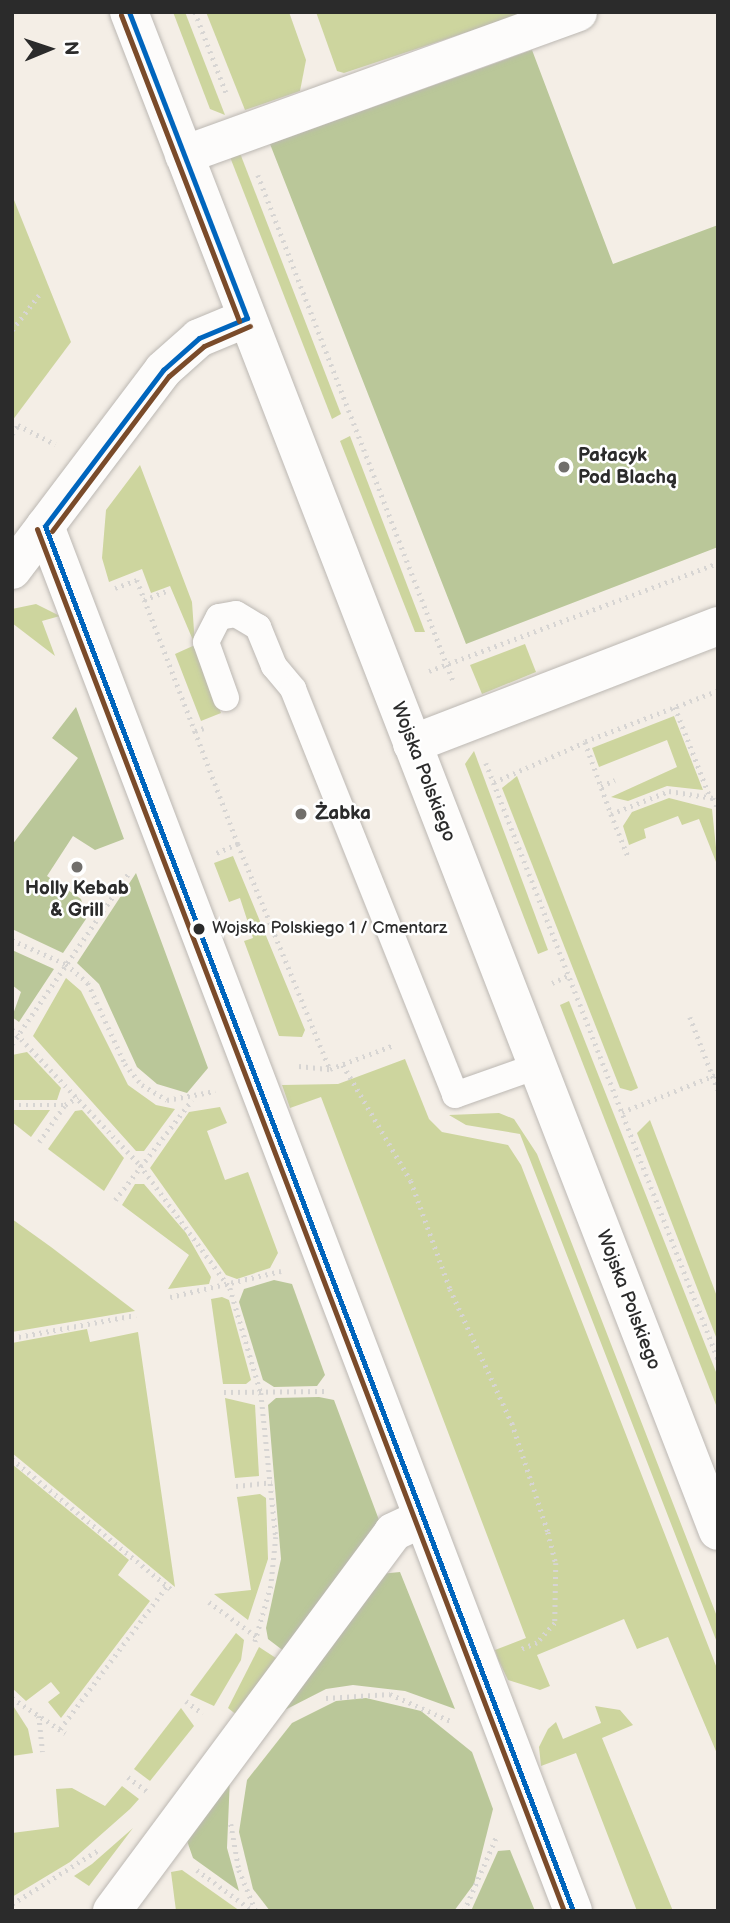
<!DOCTYPE html>
<html>
<head>
<meta charset="utf-8">
<style>
  body { margin:0 }
  #map { position:relative; width:730px; height:1923px; overflow:hidden; background:#f4eee6; font-family:"Balsamiq Sans",sans-serif }
  div>[style] { position:absolute }
  [style*='--x'] { left:calc(var(--x)*1px); top:calc(var(--y)*1px); width:calc(var(--w)*1px); rotate:calc(var(--a)*1deg) }
  .green>* { inset:0; background:#cdd59e }
  .forest>* { inset:0; background:#bac799 }
  .path>* { height:4.5px; margin-top:-2.25px; transform-origin:0; background:repeating-linear-gradient(90deg,#d7d5d3 0 2px,transparent 0 7px) }
  .roads { filter:drop-shadow(0 0 2px #bcb8b3) drop-shadow(0 0 2px #bcb8b3) }
  .lane>* { height:26px; margin:-13px; padding:0 13px; transform-origin:13px; border-radius:13px; background:#fdfcfb }
  .street>* { height:38px; margin:-19px; padding:0 19px; transform-origin:19px; border-radius:19px; background:#fdfcfb }
  .secondary>* { height:38px; margin:-19px; padding:0 19px; transform-origin:19px; border-radius:19px; background:#fdfcfb }
  .bus-1>* { height:5px; margin:-2.5px; padding:0 2.5px; transform-origin:2.5px; border-radius:2.5px; background:#0065bd }
  .bus-2>* { height:5px; margin:-2.5px; padding:0 2.5px; transform-origin:2.5px; border-radius:2.5px; background:#7a4b2a }
  .dots>* { width:19px; height:19px; translate:-50% -50%; box-sizing:border-box; border:4px solid #fff; border-radius:50% }
  span { translate:-50% -50%; white-space:nowrap; text-align:center; line-height:1.15; -webkit-text-stroke:5px #fff; paint-order:stroke }
  .bus-label { font-size:17px; color:#2b2b2b }
  .left { translate:0 -50%; text-align:left }
  .poi-label { font-size:19px; color:#2b2b2b; font-weight:700 }
  .street-label { font-size:19px; color:#2b2b2b }
  .frame { position:absolute; inset:0; border:14px solid #2b2b2b; pointer-events:none }
  .north { position:absolute; left:14px; top:14px; width:70px; height:70px; -webkit-text-stroke:5px #fff; paint-order:stroke; rotate:88deg; font-size:19px; font-weight:700; line-height:28px; text-align:center; color:#2b2b2b }
  .north::after { content:''; display:block; margin:auto; width:24px; height:32px; background:#2b2b2b; clip-path:polygon(50% 0,100% 100%,50% 72%,0 100%) }
</style>
</head>
<body>
<div id="map">
  <div class="green">
    <div style="clip-path:polygon(173px 12px,185px 12px,225px 115px,210px 109px)"></div>
    <div style="clip-path:polygon(206px 12px,289px 12px,306px 60px,300px 91px,245px 110px)"></div>
    <div style="clip-path:polygon(316px 12px,527px 12px,344px 73px,337px 71px)"></div>
    <div style="clip-path:polygon(238px 148px,341px 414px,332px 419px,230px 157px)"></div>
    <div style="clip-path:polygon(12px 195px,71px 342px,12px 421px)"></div>
    <div style="clip-path:polygon(350px 436px,425px 632px,415px 632px,340px 441px)"></div>
    <div style="clip-path:polygon(140px 465px,192px 602px,195px 645px,221px 713px,201px 721px,175px 654px,195px 645px,170px 586px,151px 593px,142px 569px,109px 582px,102px 558px,106px 510px)"></div>
    <div style="clip-path:polygon(36px 604px,60px 616px,42px 621px,55px 656px,12px 623px,12px 609px)"></div>
    <div style="clip-path:polygon(525px 644px,536px 672px,482px 694px,470px 665px)"></div>
    <div style="clip-path:polygon(674px 716px,703px 790px,667px 786px,628px 801px,611px 797px,677px 767px,667px 740px,599px 767px,592px 748px)"></div>
    <div style="clip-path:polygon(474px 751px,548px 950px,538px 954px,465px 764px)"></div>
    <div style="clip-path:polygon(517px 776px,638px 1088px,631px 1091px,620px 1088px,502px 788px)"></div>
    <div style="clip-path:polygon(669px 798px,712px 809px,718px 867px,699px 819px,682px 825px,678px 816px,644px 829px,646px 838px,629px 845px,623px 826px,632px 812px)"></div>
    <div style="clip-path:polygon(233px 856px,305px 1030px,302px 1037px,279px 1036px,244px 941px,253px 938px,240px 898px,229px 902px,214px 863px)"></div>
    <div style="clip-path:polygon(66px 978px,81px 991px,128px 1085px,156px 1105px,175px 1109px,144px 1151px,136px 1151px,33px 1036px)"></div>
    <div style="clip-path:polygon(569px 1001px,718px 1377px,718px 1410px,560px 1005px)"></div>
    <div style="clip-path:polygon(27px 1052px,61px 1088px,57px 1100px,12px 1100px,12px 1055px)"></div>
    <div style="clip-path:polygon(405px 1059px,429px 1119px,442px 1132px,508px 1145px,521px 1165px,718px 1671px,718px 1756px,668px 1637px,637px 1649px,624px 1619px,537px 1655px,550px 1686px,540px 1690px,508px 1680px,498px 1659px,495px 1650px,526px 1638px,321px 1097px,290px 1108px,282px 1085px,338px 1084px)"></div>
    <div style="clip-path:polygon(220px 1107px,227px 1123px,207px 1131px,225px 1180px,248px 1172px,278px 1253px,270px 1268px,237px 1279px,226px 1275px,150px 1168px,189px 1112px)"></div>
    <div style="clip-path:polygon(12px 1110px,50px 1110px,31px 1137px,12px 1122px)"></div>
    <div style="clip-path:polygon(82px 1110px,124px 1158px,104px 1191px,48px 1149px,75px 1111px)"></div>
    <div style="clip-path:polygon(499px 1113px,514px 1119px,537px 1154px,718px 1619px,718px 1645px,520px 1134px,466px 1125px,449px 1115px)"></div>
    <div style="clip-path:polygon(650px 1120px,718px 1299px,718px 1342px,637px 1133px)"></div>
    <div style="clip-path:polygon(135px 1184px,144px 1184px,186px 1233px,211px 1277px,209px 1284px,168px 1289px,189px 1255px,122px 1205px)"></div>
    <div style="clip-path:polygon(12px 1219px,51px 1247px,135px 1311px,12px 1332px)"></div>
    <div style="clip-path:polygon(222px 1297px,229px 1300px,251px 1380px,246px 1384px,223px 1384px,211px 1299px)"></div>
    <div style="clip-path:polygon(87px 1329px,90px 1342px,138px 1332px,175px 1587px,12px 1453px,12px 1343px)"></div>
    <div style="clip-path:polygon(225px 1398px,255px 1405px,259px 1476px,235px 1478px)"></div>
    <div style="clip-path:polygon(12px 1464px,129px 1560px,118px 1575px,150px 1601px,61px 1718px,48px 1702px,60px 1693px,51px 1682px,26px 1701px,12px 1688px)"></div>
    <div style="clip-path:polygon(260px 1494px,266px 1498px,268px 1559px,248px 1620px,214px 1594px,251px 1590px,237px 1497px)"></div>
    <div style="clip-path:polygon(236px 1633px,244px 1640px,241px 1660px,214px 1706px,190px 1695px)"></div>
    <div style="clip-path:polygon(259px 1647px,279px 1660px,238px 1716px,228px 1708px)"></div>
    <div style="clip-path:polygon(12px 1704px,28px 1729px,33px 1753px,12px 1756px)"></div>
    <div style="clip-path:polygon(595px 1706px,620px 1710px,633px 1725px,602px 1738px,673px 1911px,637px 1911px,576px 1753px,541px 1766px,539px 1747px,548px 1729px,556px 1722px,563px 1739px,601px 1723px)"></div>
    <div style="clip-path:polygon(181px 1708px,194px 1726px,150px 1781px,134px 1769px)"></div>
    <div style="clip-path:polygon(122px 1786px,139px 1799px,130px 1809px,70px 1862px,12px 1897px,12px 1833px,59px 1827px,56px 1789px,72px 1788px,105px 1806px)"></div>
    <div style="clip-path:polygon(133px 1828px,89px 1886px,74px 1876px,92px 1864px)"></div>
    <div style="clip-path:polygon(182px 1870px,240px 1911px,176px 1911px,171px 1872px)"></div>
  </div>
  <div class="forest">
    <div style="clip-path:polygon(532px 50px,613px 264px,718px 225px,718px 547px,466px 644px,270px 144px)"></div>
    <div style="clip-path:polygon(76px 707px,124px 839px,95px 850px,73px 836px,47px 876px,81px 899px,86px 919px,63px 953px,12px 929px,12px 845px,78px 758px,52px 738px)"></div>
    <div style="clip-path:polygon(136px 873px,208px 1068px,187px 1093px,157px 1084px,137px 1067px,99px 984px,77px 963px)"></div>
    <div style="clip-path:polygon(12px 950px,54px 969px,19px 1022px,12px 1017px,21px 992px,12px 985px)"></div>
    <div style="clip-path:polygon(274px 1280px,292px 1284px,325px 1375px,317px 1386px,274px 1387px,263px 1380px,239px 1302px,244px 1289px)"></div>
    <div style="clip-path:polygon(319px 1397px,334px 1400px,379px 1520px,285px 1652px,268px 1639px,266px 1628px,281px 1559px,268px 1405px,276px 1398px)"></div>
    <div style="clip-path:polygon(400px 1572px,455px 1709px,405px 1691px,353px 1685px,326px 1689px,277px 1714px,380px 1574px)"></div>
    <div style="clip-path:polygon(366px 1698px,421px 1711px,472px 1752px,493px 1809px,474px 1884px,454px 1911px,270px 1911px,253px 1889px,239px 1832px,247px 1780px,292px 1723px,336px 1701px)"></div>
    <div style="clip-path:polygon(230px 1777px,227px 1848px,239px 1891px,193px 1858px,186px 1838px)"></div>
    <div style="clip-path:polygon(510px 1850px,535px 1911px,471px 1911px,498px 1851px)"></div>
  </div>
  <div class="path">
    <div style="--x:195;--y:12;--w:89;--a:68.9"></div>
    <div style="--x:258;--y:175;--w:544;--a:68.9"></div>
    <div style="--x:12;--y:330;--w:44;--a:-52.4"></div>
    <div style="--x:12;--y:434;--w:11;--a:-56"></div>
    <div style="--x:18;--y:425;--w:42;--a:27.2"></div>
    <div style="--x:115;--y:588;--w:23;--a:-20"></div>
    <div style="--x:137;--y:580;--w:162;--a:69"></div>
    <div style="--x:195;--y:731;--w:9;--a:-18"></div>
    <div style="--x:144;--y:600;--w:27;--a:-22"></div>
    <div style="--x:429;--y:671;--w:309;--a:-20.5"></div>
    <div style="--x:718;--y:691;--w:142;--a:159"></div>
    <div style="--x:585;--y:742;--w:77;--a:70.1"></div>
    <div style="--x:611;--y:814;--w:62;--a:-21.6"></div>
    <div style="--x:669;--y:791;--w:45;--a:9"></div>
    <div style="--x:713;--y:798;--w:12;--a:66"></div>
    <div style="--x:675;--y:707;--w:97;--a:68.7"></div>
    <div style="--x:195;--y:731;--w:121;--a:69.2"></div>
    <div style="--x:238;--y:844;--w:24;--a:156"></div>
    <div style="--x:486;--y:763;--w:640;--a:68.73"></div>
    <div style="--x:494;--y:782;--w:99;--a:-23.7"></div>
    <div style="--x:601;--y:786;--w:15;--a:-23"></div>
    <div style="--x:611;--y:814;--w:45;--a:68"></div>
    <div style="--x:238;--y:844;--w:243;--a:67.8"></div>
    <div style="--x:12;--y:940;--w:59;--a:24"></div>
    <div style="--x:66;--y:964;--w:29;--a:41"></div>
    <div style="--x:88;--y:983;--w:89;--a:65.4"></div>
    <div style="--x:125;--y:1064;--w:27;--a:51"></div>
    <div style="--x:142;--y:1085;--w:29;--a:31"></div>
    <div style="--x:167;--y:1100;--w:49;--a:-10.6"></div>
    <div style="--x:552;--y:983;--w:17;--a:-25"></div>
    <div style="--x:690;--y:1017;--w:78;--a:69"></div>
    <div style="--x:12;--y:1029;--w:187;--a:46.7"></div>
    <div style="--x:140;--y:1165;--w:152;--a:53.8"></div>
    <div style="--x:230;--y:1288;--w:109;--a:73.6"></div>
    <div style="--x:261;--y:1393;--w:145;--a:84.1"></div>
    <div style="--x:276;--y:1537;--w:49;--a:95.8"></div>
    <div style="--x:271;--y:1586;--w:58;--a:105.9"></div>
    <div style="--x:12;--y:1044;--w:209;--a:-55.7"></div>
    <div style="--x:343;--y:1065;--w:134;--a:59.6"></div>
    <div style="--x:411;--y:1181;--w:115;--a:70.1"></div>
    <div style="--x:450;--y:1289;--w:148;--a:65.2"></div>
    <div style="--x:512;--y:1423;--w:115;--a:71.7"></div>
    <div style="--x:548;--y:1532;--w:32;--a:76"></div>
    <div style="--x:556;--y:1563;--w:60;--a:91"></div>
    <div style="--x:555;--y:1623;--w:27;--a:132"></div>
    <div style="--x:537;--y:1643;--w:18;--a:158"></div>
    <div style="--x:299;--y:1066;--w:31;--a:6"></div>
    <div style="--x:330;--y:1069;--w:68;--a:-20.6"></div>
    <div style="--x:12;--y:1105;--w:53;--a:0"></div>
    <div style="--x:65;--y:1105;--w:15;--a:-32"></div>
    <div style="--x:622;--y:1112;--w:103;--a:-21.6"></div>
    <div style="--x:39;--y:1142;--w:44;--a:-55.2"></div>
    <div style="--x:115;--y:1200;--w:126;--a:-52.4"></div>
    <div style="--x:170;--y:1297;--w:114;--a:-13.2"></div>
    <div style="--x:12;--y:1338;--w:126;--a:-10.5"></div>
    <div style="--x:224;--y:1392;--w:104;--a:-0.6"></div>
    <div style="--x:12;--y:1459;--w:207;--a:39.3"></div>
    <div style="--x:236;--y:1486;--w:36;--a:-6"></div>
    <div style="--x:209;--y:1602;--w:59;--a:36.1"></div>
    <div style="--x:12;--y:1698;--w:64;--a:33.4"></div>
    <div style="--x:326;--y:1698;--w:64;--a:-3.6"></div>
    <div style="--x:390;--y:1694;--w:69;--a:24"></div>
    <div style="--x:186;--y:1701;--w:21;--a:37"></div>
    <div style="--x:39;--y:1716;--w:36;--a:84"></div>
    <div style="--x:60;--y:1729;--w:179;--a:-53.2"></div>
    <div style="--x:128;--y:1777;--w:25;--a:37"></div>
    <div style="--x:231;--y:1824;--w:47;--a:80.1"></div>
    <div style="--x:239;--y:1870;--w:44;--a:67.5"></div>
    <div style="--x:197;--y:1870;--w:69;--a:36.2"></div>
    <div style="--x:12;--y:1904;--w:104;--a:-32"></div>
    <div style="--x:464;--y:1911;--w:83;--a:-66.5"></div>
  </div>
  <div class="roads">
    <div class="lane">
      <div style="--x:226;--y:698;--w:59;--a:-109.7"></div>
      <div style="--x:206;--y:642;--w:28;--a:-63"></div>
      <div style="--x:219;--y:617;--w:17;--a:-10"></div>
      <div style="--x:236;--y:614;--w:26;--a:31"></div>
      <div style="--x:258;--y:627;--w:42;--a:67.7"></div>
      <div style="--x:274;--y:666;--w:30;--a:50"></div>
      <div style="--x:293;--y:689;--w:437;--a:68.2"></div>
      <div style="--x:455;--y:1095;--w:87;--a:-19.5"></div>
    </div>
    <div class="street">
      <div style="--x:184;--y:155;--w:419;--a:-19.9"></div>
      <div style="--x:45;--y:526;--w:1482;--a:69.13"></div>
      <div style="--x:12;--y:570;--w:251;--a:-52.9"></div>
      <div style="--x:163;--y:370;--w:48;--a:-41.6"></div>
      <div style="--x:199;--y:338;--w:52;--a:-22.6"></div>
      <div style="--x:412;--y:744;--w:328;--a:-21.1"></div>
      <div style="--x:112;--y:1911;--w:472;--a:-53.4"></div>
      <div style="--x:393;--y:1532;--w:29;--a:-25"></div>
    </div>
    <div class="secondary">
      <div style="--x:129;--y:12;--w:1629;--a:68.81"></div>
    </div>
  </div>
  <div class="bus-1">
    <div style="--x:129;--y:12;--w:328;--a:68.9"></div>
    <div style="--x:45;--y:526;--w:1482;--a:69.13"></div>
    <div style="--x:45;--y:526;--w:196;--a:-52.9"></div>
    <div style="--x:163;--y:370;--w:48;--a:-41.6"></div>
    <div style="--x:199;--y:338;--w:52;--a:-22.6"></div>
  </div>
  <div class="bus-2">
    <div style="--x:121;--y:15;--w:328;--a:68.9"></div>
    <div style="--x:37;--y:529;--w:1479;--a:69.13"></div>
    <div style="--x:52;--y:531;--w:194;--a:-53"></div>
    <div style="--x:169;--y:376;--w:46;--a:-40.6"></div>
    <div style="--x:204;--y:346;--w:50;--a:-23.5"></div>
  </div>
  <div class="dots">
    <div style="left:564px;top:467px;background:#716f6c"></div>
    <div style="left:301px;top:814px;background:#716f6c"></div>
    <div style="left:77px;top:867px;background:#716f6c"></div>
    <div style="left:199px;top:929px;background:#2b2b2b"></div>
  </div>
  <div class="bus-label">
    <span class="left" style="left:212px;top:929px">Wojska Polskiego 1 / Cmentarz</span>
  </div>
  <div class="poi-label">
    <span class="left" style="left:578px;top:467px">Pałacyk<br>Pod Blachą</span>
    <span class="left" style="left:315px;top:814px">Żabka</span>
    <span style="left:77px;top:900px">Holly Kebab<br>&amp; Grill</span>
  </div>
  <div class="street-label">
    <span style="left:423px;top:772px;rotate:69deg">Wojska Polskiego</span>
    <span style="left:628px;top:1300px;rotate:69deg">Wojska Polskiego</span>
  </div>
  <div class="frame"></div>
  <div class="north">N</div>
</div>
</body>
</html>
